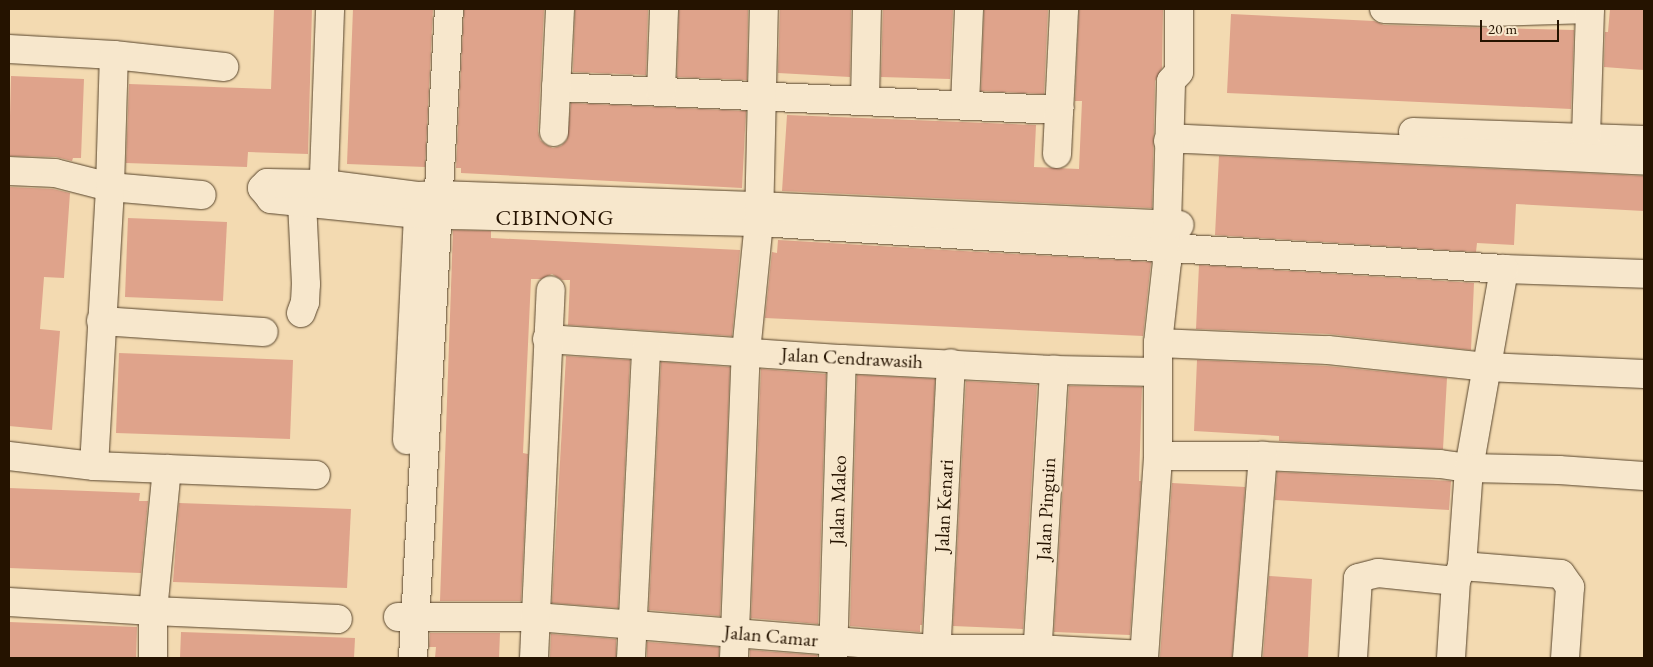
<!DOCTYPE html>
<html>
<head>
<meta charset="utf-8">
<style>
  body { margin:0 }
  #map { position:relative; width:1653px; height:667px; overflow:hidden; background:#f3dab1; font-family:"EB Garamond",serif }
  div>[style] { position:absolute }
  [style*='--x'] { left:calc(var(--x)*1px); top:calc(var(--y)*1px); width:calc(var(--w)*1px); rotate:calc(var(--a)*1deg) }
  .building>* { inset:0; background:#dfa38b }
  .roads { filter:drop-shadow(0 0 1px #58452c) drop-shadow(0 0 1px #58452c) }
  .street>* { height:28px; margin:-14px; padding:0 14px; transform-origin:14px; border-radius:14px; background:#f7e7cc }
  span { translate:-50% -50%; white-space:nowrap; text-align:center; line-height:1.15; -webkit-text-stroke:5px #f7e7cc; paint-order:stroke }
  .street-label { font-size:20px; color:#251300 }
  .quarter-label { font-size:22px; color:#251300; letter-spacing:1px }
  .frame { position:absolute; inset:0; border:10px solid #251300; pointer-events:none }
  .scale { position:absolute; left:1480px; top:20px; width:79px; height:22px; box-sizing:border-box; border:2px solid #251300; border-top:0; padding-left:6px; font-size:15px; line-height:18px; white-space:nowrap; color:#251300; -webkit-text-stroke:4px #f7e7cc; paint-order:stroke }
</style>
</head>
<body>
<div id="map">
  <div class="building">
    <div style="clip-path:polygon(274px 9px,312px 9px,308px 154px,248px 152px,247px 167px,126px 163px,129px 84px,271px 89px)"></div>
    <div style="clip-path:polygon(353px 9px,433px 9px,425px 167px,347px 164px)"></div>
    <div style="clip-path:polygon(464px 9px,544px 9px,538px 131px,540px 140px,546px 145px,553px 148px,561px 146px,567px 140px,571px 103px,746px 111px,742px 188px,461px 173px,461px 168px,456px 168px)"></div>
    <div style="clip-path:polygon(575px 9px,648px 9px,646px 75px,573px 72px)"></div>
    <div style="clip-path:polygon(679px 9px,748px 9px,747px 80px,677px 77px)"></div>
    <div style="clip-path:polygon(780px 9px,851px 9px,850px 77px,778px 73px)"></div>
    <div style="clip-path:polygon(883px 9px,953px 9px,950px 79px,881px 77px)"></div>
    <div style="clip-path:polygon(984px 9px,1048px 9px,1044px 94px,981px 91px)"></div>
    <div style="clip-path:polygon(1079px 9px,1163px 10px,1162px 68px,1155px 81px,1152px 208px,782px 191px,787px 115px,1036px 125px,1034px 167px,1079px 169px,1082px 101px,1075px 101px)"></div>
    <div style="clip-path:polygon(1610px 9px,1644px 9px,1644px 70px,1604px 67px,1605px 32px,1608px 32px)"></div>
    <div style="clip-path:polygon(1231px 14px,1374px 21px,1384px 25px,1574px 30px,1571px 109px,1227px 93px)"></div>
    <div style="clip-path:polygon(11px 76px,84px 79px,81px 158px,73px 158px,72px 161px,56px 157px,9px 156px)"></div>
    <div style="clip-path:polygon(1219px 156px,1644px 176px,1644px 211px,1516px 204px,1514px 245px,1477px 243px,1476px 252px,1215px 235px)"></div>
    <div style="clip-path:polygon(9px 187px,53px 189px,70px 193px,64px 278px,44px 277px,40px 329px,60px 331px,52px 430px,9px 426px)"></div>
    <div style="clip-path:polygon(128px 218px,227px 222px,223px 301px,125px 297px)"></div>
    <div style="clip-path:polygon(453px 230px,491px 231px,491px 238px,740px 250px,732px 336px,568px 325px,570px 280px,562px 280px,552px 274px,541px 279px,531px 279px,523px 453px,528px 454px,521px 601px,440px 601px)"></div>
    <div style="clip-path:polygon(778px 240px,1151px 262px,1143px 336px,765px 318px,772px 252px,777px 253px)"></div>
    <div style="clip-path:polygon(1199px 265px,1474px 283px,1471px 350px,1329px 334px,1196px 329px)"></div>
    <div style="clip-path:polygon(119px 353px,293px 360px,290px 439px,116px 433px)"></div>
    <div style="clip-path:polygon(566px 356px,630px 360px,618px 608px,552px 603px)"></div>
    <div style="clip-path:polygon(1197px 360px,1327px 366px,1447px 378px,1443px 449px,1279px 441px,1279px 436px,1194px 431px)"></div>
    <div style="clip-path:polygon(661px 362px,730px 367px,720px 616px,649px 610px)"></div>
    <div style="clip-path:polygon(761px 369px,826px 374px,818px 624px,751px 618px)"></div>
    <div style="clip-path:polygon(857px 375px,935px 379px,922px 625px,920px 625px,920px 632px,850px 626px)"></div>
    <div style="clip-path:polygon(966px 381px,1037px 385px,1023px 629px,953px 626px)"></div>
    <div style="clip-path:polygon(1069px 386px,1142px 387px,1139px 481px,1141px 481px,1130px 635px,1054px 632px)"></div>
    <div style="clip-path:polygon(1277px 472px,1451px 481px,1449px 510px,1275px 500px)"></div>
    <div style="clip-path:polygon(1172px 483px,1245px 487px,1232px 658px,1160px 658px)"></div>
    <div style="clip-path:polygon(9px 488px,140px 493px,139px 501px,148px 501px,141px 573px,9px 568px)"></div>
    <div style="clip-path:polygon(179px 503px,351px 509px,347px 588px,173px 582px)"></div>
    <div style="clip-path:polygon(1269px 576px,1312px 579px,1308px 658px,1263px 658px)"></div>
    <div style="clip-path:polygon(9px 622px,137px 627px,136px 658px,9px 658px)"></div>
    <div style="clip-path:polygon(181px 632px,355px 638px,354px 658px,180px 658px)"></div>
    <div style="clip-path:polygon(430px 633px,500px 633px,499px 658px,435px 658px,436px 647px,429px 647px)"></div>
    <div style="clip-path:polygon(551px 634px,616px 639px,616px 658px,550px 658px)"></div>
    <div style="clip-path:polygon(647px 642px,719px 647px,719px 658px,647px 657px)"></div>
    <div style="clip-path:polygon(750px 650px,817px 655px,817px 658px,750px 658px)"></div>
  </div>
  <div class="roads">
    <div class="street">
      <div style="--x:1384;--y:9;--w:106;--a:1.6"></div>
      <div style="--x:1490;--y:12;--w:100;--a:-1.7"></div>
      <div style="--x:9;--y:49;--w:105;--a:3.3"></div>
      <div style="--x:114;--y:55;--w:111;--a:6.2"></div>
      <div style="--x:1179;--y:72;--w:63;--a:-90"></div>
      <div style="--x:556;--y:87;--w:504;--a:2.62"></div>
      <div style="--x:661;--y:92;--w:83;--a:-87.9"></div>
      <div style="--x:865;--y:101;--w:92;--a:-88.8"></div>
      <div style="--x:965;--y:105;--w:96;--a:-87.6"></div>
      <div style="--x:554;--y:132;--w:123;--a:-87.2"></div>
      <div style="--x:1413;--y:132;--w:231;--a:2"></div>
      <div style="--x:1586;--y:137;--w:128;--a:-88.2"></div>
      <div style="--x:1168;--y:141;--w:17;--a:-7"></div>
      <div style="--x:1185;--y:139;--w:460;--a:2.7"></div>
      <div style="--x:1057;--y:154;--w:145;--a:-87.2"></div>
      <div style="--x:9;--y:171;--w:46;--a:2.5"></div>
      <div style="--x:55;--y:173;--w:57;--a:14.3"></div>
      <div style="--x:110;--y:187;--w:92;--a:5"></div>
      <div style="--x:323;--y:202;--w:193;--a:-87.9"></div>
      <div style="--x:1504;--y:269;--w:140;--a:2"></div>
      <div style="--x:301;--y:313;--w:12;--a:-70"></div>
      <div style="--x:305;--y:302;--w:18;--a:-87"></div>
      <div style="--x:306;--y:284;--w:81;--a:-92.8"></div>
      <div style="--x:101;--y:321;--w:163;--a:3.9"></div>
      <div style="--x:547;--y:339;--w:296;--a:3.9"></div>
      <div style="--x:842;--y:359;--w:212;--a:3"></div>
      <div style="--x:1054;--y:370;--w:104;--a:1.1"></div>
      <div style="--x:1158;--y:343;--w:170;--a:2.4"></div>
      <div style="--x:1328;--y:350;--w:159;--a:6.1"></div>
      <div style="--x:1486;--y:367;--w:158;--a:2.5"></div>
      <div style="--x:407;--y:440;--w:244;--a:-87.2"></div>
      <div style="--x:9;--y:456;--w:86;--a:6.7"></div>
      <div style="--x:94;--y:466;--w:222;--a:2.3"></div>
      <div style="--x:1158;--y:456;--w:105;--a:0"></div>
      <div style="--x:1263;--y:456;--w:177;--a:2.6"></div>
      <div style="--x:1440;--y:464;--w:29;--a:8"></div>
      <div style="--x:1469;--y:468;--w:202;--a:-80"></div>
      <div style="--x:1504;--y:269;--w:746;--a:-176.39"></div>
      <div style="--x:759;--y:222;--w:341;--a:-178.7"></div>
      <div style="--x:418;--y:214;--w:148;--a:-174.2"></div>
      <div style="--x:271;--y:199;--w:14;--a:-129"></div>
      <div style="--x:262;--y:188;--w:7;--a:-45"></div>
      <div style="--x:267;--y:183;--w:57;--a:1"></div>
      <div style="--x:324;--y:184;--w:96;--a:7.2"></div>
      <div style="--x:419;--y:196;--w:19;--a:-3"></div>
      <div style="--x:438;--y:195;--w:321;--a:2"></div>
      <div style="--x:759;--y:206;--w:421;--a:2.6"></div>
      <div style="--x:94;--y:466;--w:279;--a:-86.7"></div>
      <div style="--x:110;--y:187;--w:132;--a:-88.3"></div>
      <div style="--x:1462;--y:566;--w:99;--a:4.6"></div>
      <div style="--x:1561;--y:574;--w:16;--a:55"></div>
      <div style="--x:1570;--y:587;--w:71;--a:94"></div>
      <div style="--x:9;--y:602;--w:144;--a:3.6"></div>
      <div style="--x:153;--y:611;--w:185;--a:2.5"></div>
      <div style="--x:398;--y:617;--w:138;--a:0"></div>
      <div style="--x:536;--y:617;--w:402;--a:4.6"></div>
      <div style="--x:937;--y:649;--w:100;--a:0"></div>
      <div style="--x:1037;--y:649;--w:107;--a:3.2"></div>
      <div style="--x:153;--y:658;--w:47;--a:-90"></div>
      <div style="--x:153;--y:611;--w:143;--a:-84.4"></div>
      <div style="--x:413;--y:658;--w:650;--a:-86.83"></div>
      <div style="--x:534;--y:658;--w:368;--a:-87.4"></div>
      <div style="--x:631;--y:658;--w:311;--a:-87.2"></div>
      <div style="--x:734;--y:658;--w:306;--a:-87.8"></div>
      <div style="--x:746;--y:352;--w:131;--a:-84.3"></div>
      <div style="--x:759;--y:222;--w:213;--a:-88.7"></div>
      <div style="--x:833;--y:658;--w:299;--a:-88.3"></div>
      <div style="--x:936;--y:658;--w:295;--a:-87.1"></div>
      <div style="--x:1037;--y:658;--w:289;--a:-86.6"></div>
      <div style="--x:1144;--y:658;--w:202;--a:-86"></div>
      <div style="--x:1158;--y:456;--w:113;--a:-90"></div>
      <div style="--x:1158;--y:343;--w:81;--a:-83.7"></div>
      <div style="--x:1167;--y:262;--w:16;--a:-101"></div>
      <div style="--x:1164;--y:246;--w:20;--a:-81"></div>
      <div style="--x:1167;--y:226;--w:145;--a:-88.4"></div>
      <div style="--x:1171;--y:81;--w:12;--a:-48"></div>
      <div style="--x:1247;--y:658;--w:203;--a:-85.5"></div>
      <div style="--x:1353;--y:658;--w:80;--a:-86.4"></div>
      <div style="--x:1358;--y:578;--w:21;--a:-14"></div>
      <div style="--x:1378;--y:573;--w:78;--a:5.9"></div>
      <div style="--x:1451;--y:658;--w:77;--a:-86.3"></div>
      <div style="--x:1456;--y:581;--w:16;--a:-68"></div>
      <div style="--x:1462;--y:566;--w:98;--a:-85.9"></div>
      <div style="--x:1469;--y:468;--w:90;--a:1.3"></div>
      <div style="--x:1559;--y:470;--w:85;--a:4"></div>
    </div>
  </div>
  <div class="street-label">
    <span style="left:852px;top:358px;rotate:3deg">Jalan Cendrawasih</span>
    <span style="left:838px;top:500px;rotate:-88deg">Jalan Maleo</span>
    <span style="left:944px;top:506px;rotate:-87deg">Jalan Kenari</span>
    <span style="left:1046px;top:509px;rotate:-87deg">Jalan Pinguin</span>
    <span style="left:771px;top:636px;rotate:5deg">Jalan Camar</span>
  </div>
  <div class="quarter-label">
    <span style="left:555px;top:218px">CIBINONG</span>
  </div>
  <div class="frame"></div>
  <div class="scale">20 m</div>
</div>
</body>
</html>
